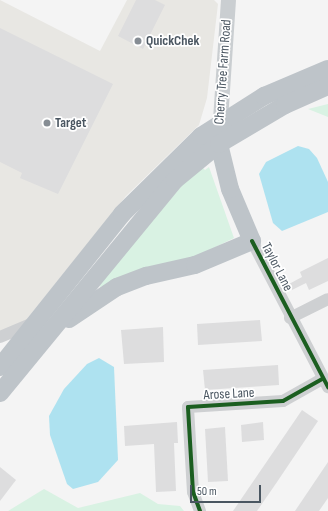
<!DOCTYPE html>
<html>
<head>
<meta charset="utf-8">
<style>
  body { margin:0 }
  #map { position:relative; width:328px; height:511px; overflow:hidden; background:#f4f4f4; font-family:"Sofia Sans Condensed",sans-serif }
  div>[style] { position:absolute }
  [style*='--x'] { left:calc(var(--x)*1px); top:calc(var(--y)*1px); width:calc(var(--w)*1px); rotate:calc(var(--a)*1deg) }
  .commercial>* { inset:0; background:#e8e7e3 }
  .green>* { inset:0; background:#d9f2e3 }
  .water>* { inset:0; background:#aee2f0 }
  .building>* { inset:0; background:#ddddde }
  .minor>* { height:12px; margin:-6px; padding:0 6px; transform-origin:6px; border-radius:6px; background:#ced0d2 }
  .major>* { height:15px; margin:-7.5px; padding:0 7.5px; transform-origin:7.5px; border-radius:7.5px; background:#caced1 }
  .highway>* { height:18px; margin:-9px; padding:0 9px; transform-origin:9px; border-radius:9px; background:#bec4c9 }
  .cycleway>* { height:4px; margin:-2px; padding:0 2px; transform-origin:2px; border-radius:2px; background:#1b5e20 }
  .dots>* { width:11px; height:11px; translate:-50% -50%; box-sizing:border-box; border:2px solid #fff; border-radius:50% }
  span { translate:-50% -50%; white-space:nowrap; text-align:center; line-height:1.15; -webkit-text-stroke:3.5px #fff; paint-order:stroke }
  .poi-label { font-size:14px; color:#4a5661; font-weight:700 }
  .left { translate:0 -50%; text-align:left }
  .street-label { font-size:14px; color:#4a5661 }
  .scale { position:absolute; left:190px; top:485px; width:71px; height:18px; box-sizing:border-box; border:2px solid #4a5661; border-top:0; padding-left:5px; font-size:12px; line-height:14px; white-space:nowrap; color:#4a5661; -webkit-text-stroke:3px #fff; paint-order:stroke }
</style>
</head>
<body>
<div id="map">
  <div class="commercial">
    <div style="clip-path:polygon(0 0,100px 51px,127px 0,214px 0,218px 4px,207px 98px,199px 125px,126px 196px,26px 320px,0 332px)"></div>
  </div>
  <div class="green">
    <div style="clip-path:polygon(328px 104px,328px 117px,308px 109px)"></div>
    <div style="clip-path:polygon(202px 167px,205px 170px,209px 167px,234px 238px,199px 255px,100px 287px,99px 284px,184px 183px)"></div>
    <div style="clip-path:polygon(44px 489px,78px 508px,140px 493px,158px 504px,180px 506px,184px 511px,8px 511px)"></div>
  </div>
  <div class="water">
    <div style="clip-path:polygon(298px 146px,309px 149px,317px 158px,328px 182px,328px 212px,282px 231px,273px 223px,259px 174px,266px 162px)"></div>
    <div style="clip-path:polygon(99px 358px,114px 367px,118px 460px,98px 482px,73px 489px,67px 484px,50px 435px,49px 416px,64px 389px,87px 364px)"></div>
  </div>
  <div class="building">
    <div style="clip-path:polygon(136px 0,155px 0,165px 5px,143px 49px,118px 36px)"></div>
    <div style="clip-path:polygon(0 28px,113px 84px,58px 194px,20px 178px,22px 173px,0 162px)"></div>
    <div style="clip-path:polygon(328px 258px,328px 281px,309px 290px,306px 283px,292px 290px,289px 284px,302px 277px,300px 272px)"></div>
    <div style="clip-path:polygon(260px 320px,262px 341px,198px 345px,197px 324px)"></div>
    <div style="clip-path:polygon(163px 327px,164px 362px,124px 364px,121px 330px)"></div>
    <div style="clip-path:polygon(278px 365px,279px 385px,205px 390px,203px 370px)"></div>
    <div style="clip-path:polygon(302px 410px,318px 421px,277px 482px,257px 511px,233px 511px)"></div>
    <div style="clip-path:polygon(177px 422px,178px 443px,174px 443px,176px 491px,156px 492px,154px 444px,125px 446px,124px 426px)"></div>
    <div style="clip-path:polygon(263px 422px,264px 440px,242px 442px,241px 425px)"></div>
    <div style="clip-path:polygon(225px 427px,228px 481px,208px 482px,205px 429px)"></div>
    <div style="clip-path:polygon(328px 462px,328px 498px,319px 511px,295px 511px)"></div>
    <div style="clip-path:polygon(0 467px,16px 480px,0 501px)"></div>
  </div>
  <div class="minor">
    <div style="--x:252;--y:241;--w:165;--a:62.5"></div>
    <div style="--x:290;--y:318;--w:42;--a:-26.6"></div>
    <div style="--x:0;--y:337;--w:36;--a:-23"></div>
    <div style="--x:200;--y:511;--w:20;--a:-110"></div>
    <div style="--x:193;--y:492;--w:85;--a:-93.4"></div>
    <div style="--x:188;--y:407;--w:95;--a:-3.6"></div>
    <div style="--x:283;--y:401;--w:45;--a:-29.4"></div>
  </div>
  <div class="major">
    <div style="--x:219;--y:135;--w:135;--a:-86.2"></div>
  </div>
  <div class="highway">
    <div style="--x:69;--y:319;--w:58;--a:-33.7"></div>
    <div style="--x:117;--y:287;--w:31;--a:-21"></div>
    <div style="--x:146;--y:276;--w:50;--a:-12.7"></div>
    <div style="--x:195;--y:265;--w:62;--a:-22.8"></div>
    <div style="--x:252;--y:241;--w:56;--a:-112.9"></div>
    <div style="--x:230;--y:189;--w:46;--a:-103.7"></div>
    <div style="--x:0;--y:367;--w:196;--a:-51.4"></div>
    <div style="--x:122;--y:214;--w:111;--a:-44.6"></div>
    <div style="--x:201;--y:136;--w:75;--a:-32.4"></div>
    <div style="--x:264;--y:96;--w:69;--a:-22.9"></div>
    <div style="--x:0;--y:393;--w:276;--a:-50.6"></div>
    <div style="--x:175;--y:180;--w:57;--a:-39.3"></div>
    <div style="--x:219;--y:144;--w:77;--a:-30.6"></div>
    <div style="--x:285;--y:105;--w:47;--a:-23.8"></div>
  </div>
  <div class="cycleway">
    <div style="--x:252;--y:241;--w:165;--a:62.5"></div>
    <div style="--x:200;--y:511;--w:20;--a:-110"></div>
    <div style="--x:193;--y:492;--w:85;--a:-93.4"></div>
    <div style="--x:188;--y:407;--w:95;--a:-3.6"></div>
    <div style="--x:283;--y:401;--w:45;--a:-29.4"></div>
  </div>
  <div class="dots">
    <div style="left:138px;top:41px;background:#868d94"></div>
    <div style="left:47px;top:123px;background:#868d94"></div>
  </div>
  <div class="poi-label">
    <span class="left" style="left:146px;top:41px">QuickChek</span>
    <span class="left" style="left:55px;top:123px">Target</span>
  </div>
  <div class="street-label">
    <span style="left:223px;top:72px;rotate:-86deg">Cherry Tree Farm Road</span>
    <span style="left:277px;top:267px;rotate:63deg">Taylor Lane</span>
    <span style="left:229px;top:394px;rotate:-3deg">Arose Lane</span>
  </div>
  <div class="scale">50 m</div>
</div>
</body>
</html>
